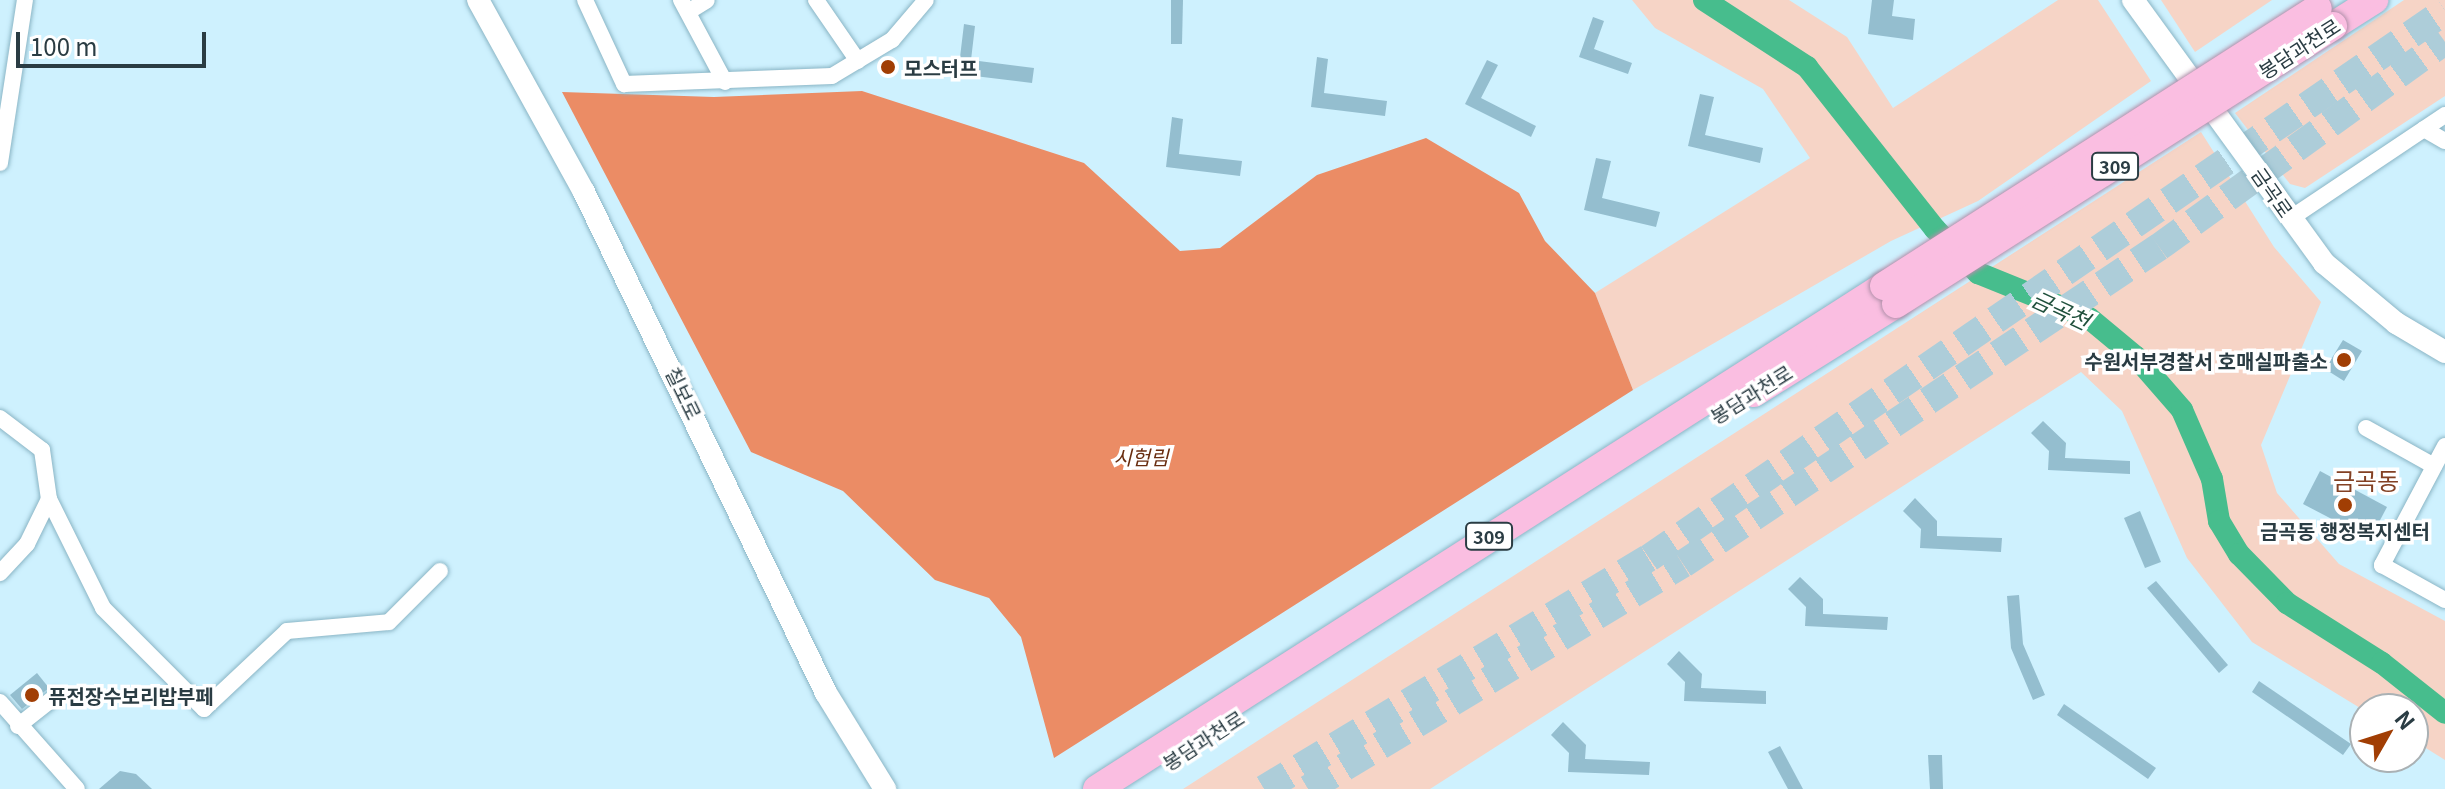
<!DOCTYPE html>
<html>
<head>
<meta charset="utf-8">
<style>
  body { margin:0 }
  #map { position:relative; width:2445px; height:789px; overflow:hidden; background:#cef1fe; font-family:Georgia,"Noto Sans KR",serif }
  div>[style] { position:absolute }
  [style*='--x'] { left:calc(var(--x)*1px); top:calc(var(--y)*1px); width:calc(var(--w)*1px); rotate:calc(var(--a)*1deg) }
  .green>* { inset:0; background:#f6d4c6 }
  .forest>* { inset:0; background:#eb8c65 }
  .river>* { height:22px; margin:-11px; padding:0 11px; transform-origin:11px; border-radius:11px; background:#47bd8d }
  .building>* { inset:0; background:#94becf }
  .highway-tunnel>* { height:28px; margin-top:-14px; transform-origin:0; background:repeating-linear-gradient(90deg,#adcdd9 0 28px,transparent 0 42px) }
  .roads { filter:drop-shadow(0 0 2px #8ab5c5) drop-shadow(0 0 2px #8ab5c5) }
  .street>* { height:16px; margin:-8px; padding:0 8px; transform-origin:8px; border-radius:8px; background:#fff }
  .secondary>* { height:22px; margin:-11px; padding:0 11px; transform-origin:11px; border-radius:11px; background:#fff }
  .highway>* { height:28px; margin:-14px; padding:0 14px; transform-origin:14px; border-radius:14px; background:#fabee1 }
  .bridges { filter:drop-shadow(0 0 2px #b190aa) drop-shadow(0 0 2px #b190aa) }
  .highway-bridge>* { height:28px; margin:-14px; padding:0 14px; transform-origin:14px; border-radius:14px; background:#fabee1 }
  .dots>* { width:22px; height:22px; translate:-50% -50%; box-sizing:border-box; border:4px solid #fff; border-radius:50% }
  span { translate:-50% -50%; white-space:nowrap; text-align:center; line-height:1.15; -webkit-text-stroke:7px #fff; paint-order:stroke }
  .shield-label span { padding:2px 6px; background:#fff; border:2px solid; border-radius:6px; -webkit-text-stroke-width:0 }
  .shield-label { font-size:18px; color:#2a3c43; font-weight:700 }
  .street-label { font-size:20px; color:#2a3c43 }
  .poi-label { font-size:20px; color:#2a3c43; font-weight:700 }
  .left { translate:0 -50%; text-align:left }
  .right { translate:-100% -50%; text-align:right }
  .park-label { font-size:20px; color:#692d10; font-style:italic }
  .water-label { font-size:22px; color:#20503c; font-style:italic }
  .quarter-label { font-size:24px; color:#834124 }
  .north { position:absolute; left:2349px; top:693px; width:80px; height:80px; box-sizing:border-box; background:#fff; border:2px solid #aab1b4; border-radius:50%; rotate:51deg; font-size:22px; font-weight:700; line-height:32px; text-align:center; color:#2a3c43 }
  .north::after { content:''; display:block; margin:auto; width:28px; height:36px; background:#a13e04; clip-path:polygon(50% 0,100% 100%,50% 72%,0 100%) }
  .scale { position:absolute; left:16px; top:32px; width:190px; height:36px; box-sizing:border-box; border:4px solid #2a3c43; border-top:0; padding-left:10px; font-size:24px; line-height:28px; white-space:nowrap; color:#2a3c43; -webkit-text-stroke:6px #fff; paint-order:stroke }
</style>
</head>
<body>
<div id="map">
  <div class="green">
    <div style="clip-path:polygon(1632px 0,1789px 0,1847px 37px,1893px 108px,2058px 0,2098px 0,2151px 81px,1978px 201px,1891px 241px,1633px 390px,1595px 293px,1810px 158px,1763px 89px,1655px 28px)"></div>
    <div style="clip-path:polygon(2161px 0,2272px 0,2195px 52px)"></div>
    <div style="clip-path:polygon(2404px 0,2445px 0,2445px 96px,2305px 188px,2290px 184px,2235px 113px)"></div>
    <div style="clip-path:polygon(2201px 132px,2274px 247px,2321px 302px,2261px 445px,2277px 493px,2339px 564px,2445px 621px,2445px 760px,2413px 740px,2413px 709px,2365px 711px,2252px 642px,2187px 558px,2122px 411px,2081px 372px,1430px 789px,1183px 789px)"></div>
  </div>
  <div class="forest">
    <div style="clip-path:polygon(862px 91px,1084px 163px,1180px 251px,1220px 248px,1317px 175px,1426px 138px,1519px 193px,1545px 241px,1595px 293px,1633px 390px,1054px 758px,1021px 637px,989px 598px,935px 580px,843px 491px,751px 452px,562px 92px,714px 97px)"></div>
  </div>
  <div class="river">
    <div style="--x:1704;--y:0;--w:123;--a:33"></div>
    <div style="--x:1807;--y:67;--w:206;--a:51.7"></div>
    <div style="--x:1935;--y:229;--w:62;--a:45.7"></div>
    <div style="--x:1978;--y:273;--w:120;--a:22.1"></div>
    <div style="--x:2089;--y:318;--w:61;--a:39.7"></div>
    <div style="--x:2136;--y:357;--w:70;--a:49"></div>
    <div style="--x:2182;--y:410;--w:75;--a:66.5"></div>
    <div style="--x:2212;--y:479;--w:43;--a:80.5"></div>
    <div style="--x:2219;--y:521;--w:39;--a:59"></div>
    <div style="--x:2239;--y:554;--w:69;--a:45.6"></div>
    <div style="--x:2287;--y:603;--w:112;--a:32.3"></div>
    <div style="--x:2382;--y:663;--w:80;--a:38.4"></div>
  </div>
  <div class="building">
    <div style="clip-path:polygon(1171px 0,1183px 0,1182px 44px,1171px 44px)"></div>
    <div style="clip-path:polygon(1872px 0,1894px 0,1892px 16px,1915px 19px,1913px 40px,1868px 34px)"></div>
    <div style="clip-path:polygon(1593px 17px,1604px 21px,1594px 49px,1632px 63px,1628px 74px,1579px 57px)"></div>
    <div style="clip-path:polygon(964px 24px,975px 26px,971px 60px,1034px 68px,1032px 83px,958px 74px)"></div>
    <div style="clip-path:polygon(1317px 57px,1328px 59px,1324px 93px,1387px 101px,1385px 116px,1311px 107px)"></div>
    <div style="clip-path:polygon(1487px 60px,1498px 65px,1481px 98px,1536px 126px,1531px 137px,1465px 104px)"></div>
    <div style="clip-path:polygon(1700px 94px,1714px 97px,1705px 135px,1763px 148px,1760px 163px,1688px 146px)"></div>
    <div style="clip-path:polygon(1172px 117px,1183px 119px,1179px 154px,1242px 161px,1240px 176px,1166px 167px)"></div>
    <div style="clip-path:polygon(1596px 158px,1611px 161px,1602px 198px,1660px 212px,1656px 227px,1584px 210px)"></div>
    <div style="clip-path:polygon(2343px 340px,2362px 351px,2344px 381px,2325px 369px)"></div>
    <div style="clip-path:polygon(2043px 421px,2066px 443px,2065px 458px,2130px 461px,2130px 474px,2048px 470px,2049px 451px,2031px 433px)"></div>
    <div style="clip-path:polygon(2320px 471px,2387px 507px,2370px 539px,2303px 504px)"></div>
    <div style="clip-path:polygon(1915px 498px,1937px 521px,1937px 536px,2002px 538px,2001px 552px,1920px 548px,1921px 529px,1903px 511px)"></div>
    <div style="clip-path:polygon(2140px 511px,2161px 562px,2145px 568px,2124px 518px)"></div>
    <div style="clip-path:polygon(1800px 577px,1823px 599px,1823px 614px,1888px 617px,1887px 630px,1805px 626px,1806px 607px,1788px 589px)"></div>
    <div style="clip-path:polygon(2156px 581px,2228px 665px,2219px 673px,2147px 588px)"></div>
    <div style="clip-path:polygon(2019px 595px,2023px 644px,2045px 695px,2033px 700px,2011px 648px,2007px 596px)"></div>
    <div style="clip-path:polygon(1679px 651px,1702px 674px,1701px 688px,1766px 691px,1766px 704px,1684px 701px,1685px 682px,1667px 664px)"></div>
    <div style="clip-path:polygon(37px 673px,49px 688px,22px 709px,10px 695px)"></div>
    <div style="clip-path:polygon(2259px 681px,2351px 744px,2343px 755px,2252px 692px)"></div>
    <div style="clip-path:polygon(2064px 704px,2156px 768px,2148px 779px,2057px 715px)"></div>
    <div style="clip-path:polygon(1563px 722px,1586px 745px,1585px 759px,1650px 762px,1649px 775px,1568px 772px,1569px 753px,1551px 735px)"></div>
    <div style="clip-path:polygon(1780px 746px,1803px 789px,1788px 789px,1768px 752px)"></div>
    <div style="clip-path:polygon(1928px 755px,1942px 755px,1943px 789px,1930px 789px)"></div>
    <div style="clip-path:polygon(120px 771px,136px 774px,152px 789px,99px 789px)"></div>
  </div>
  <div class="highway-tunnel">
    <div style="--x:1264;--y:789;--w:449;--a:-31"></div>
    <div style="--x:1649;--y:558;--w:966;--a:-34.5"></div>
    <div style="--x:1308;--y:789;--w:437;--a:-31"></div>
    <div style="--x:1683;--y:564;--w:572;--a:-33.66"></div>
    <div style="--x:2159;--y:247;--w:352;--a:-35.8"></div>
  </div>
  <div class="roads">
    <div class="street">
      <div style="--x:585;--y:0;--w:93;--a:65.1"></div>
      <div style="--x:624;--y:84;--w:208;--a:-2.2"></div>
      <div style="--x:832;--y:76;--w:70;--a:-31"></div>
      <div style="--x:892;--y:40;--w:52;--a:-49.6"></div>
      <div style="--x:681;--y:0;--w:93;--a:61.8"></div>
      <div style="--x:816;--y:0;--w:74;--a:55.5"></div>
      <div style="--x:688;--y:12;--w:22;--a:-32"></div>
      <div style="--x:2424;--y:129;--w:24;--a:30"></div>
      <div style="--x:0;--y:163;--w:165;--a:-81.3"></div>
      <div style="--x:2291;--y:218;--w:185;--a:-33.8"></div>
      <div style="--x:0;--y:418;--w:53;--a:37.3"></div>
      <div style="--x:42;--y:450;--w:49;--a:81.9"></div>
      <div style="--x:49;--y:499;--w:50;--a:116.1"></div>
      <div style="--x:27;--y:544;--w:40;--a:133"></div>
      <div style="--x:2366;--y:428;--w:78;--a:29.2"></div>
      <div style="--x:2445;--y:446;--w:135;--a:117.9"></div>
      <div style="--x:2382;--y:565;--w:72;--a:29.1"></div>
      <div style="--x:49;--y:499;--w:122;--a:63.6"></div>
      <div style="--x:103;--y:608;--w:143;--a:45"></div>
      <div style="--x:204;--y:709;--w:114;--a:-43.2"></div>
      <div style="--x:287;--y:631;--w:102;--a:-5"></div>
      <div style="--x:389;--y:622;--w:72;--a:-45"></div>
      <div style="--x:0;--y:702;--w:116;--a:48.5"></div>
      <div style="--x:18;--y:726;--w:48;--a:-38.3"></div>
    </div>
    <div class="secondary">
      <div style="--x:478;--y:0;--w:219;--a:61.1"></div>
      <div style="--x:584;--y:192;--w:556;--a:64.22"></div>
      <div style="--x:826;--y:693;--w:113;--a:58.4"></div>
      <div style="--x:2133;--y:0;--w:325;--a:54"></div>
      <div style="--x:2324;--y:263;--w:94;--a:39.8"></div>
      <div style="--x:2396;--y:323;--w:57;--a:30.6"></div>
    </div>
    <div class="highway">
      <div style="--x:2333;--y:26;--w:49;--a:-32.4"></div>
      <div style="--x:1754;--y:393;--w:168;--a:-32.1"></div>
      <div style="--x:1097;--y:789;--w:934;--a:-32.58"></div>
    </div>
  </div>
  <div class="bridges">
    <div class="highway-bridge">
      <div style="--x:1884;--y:286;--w:515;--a:-32.64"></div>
      <div style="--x:1896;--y:304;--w:518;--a:-32.46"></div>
    </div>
  </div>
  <div class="dots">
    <div style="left:888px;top:67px;background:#a13e04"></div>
    <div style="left:2344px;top:360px;background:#a13e04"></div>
    <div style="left:2345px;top:505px;background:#a13e04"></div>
    <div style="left:32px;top:695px;background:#a13e04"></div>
  </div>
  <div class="shield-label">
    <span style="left:2115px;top:166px">309</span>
    <span style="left:1489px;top:536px">309</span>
  </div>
  <div class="street-label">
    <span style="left:2299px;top:48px;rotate:-33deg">봉담과천로</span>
    <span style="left:2273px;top:192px;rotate:55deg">금곡로</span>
    <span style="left:684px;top:393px;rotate:64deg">칠보로</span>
    <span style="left:1751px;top:394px;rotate:-32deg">봉담과천로</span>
    <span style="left:1203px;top:740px;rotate:-33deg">봉담과천로</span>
  </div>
  <div class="poi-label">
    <span class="left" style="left:904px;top:67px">모스터프</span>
    <span class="right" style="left:2328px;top:360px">수원서부경찰서 호매실파출소</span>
    <span style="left:2345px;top:530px">금곡동 행정복지센터</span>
    <span class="left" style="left:48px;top:695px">퓨전장수보리밥부페</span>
  </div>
  <div class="park-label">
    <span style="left:1141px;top:456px">시험림</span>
  </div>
  <div class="water-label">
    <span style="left:2061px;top:309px;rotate:25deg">금곡천</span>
  </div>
  <div class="quarter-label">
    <span style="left:2366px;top:480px">금곡동</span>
  </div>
  <div class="north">N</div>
  <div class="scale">100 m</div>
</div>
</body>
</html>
